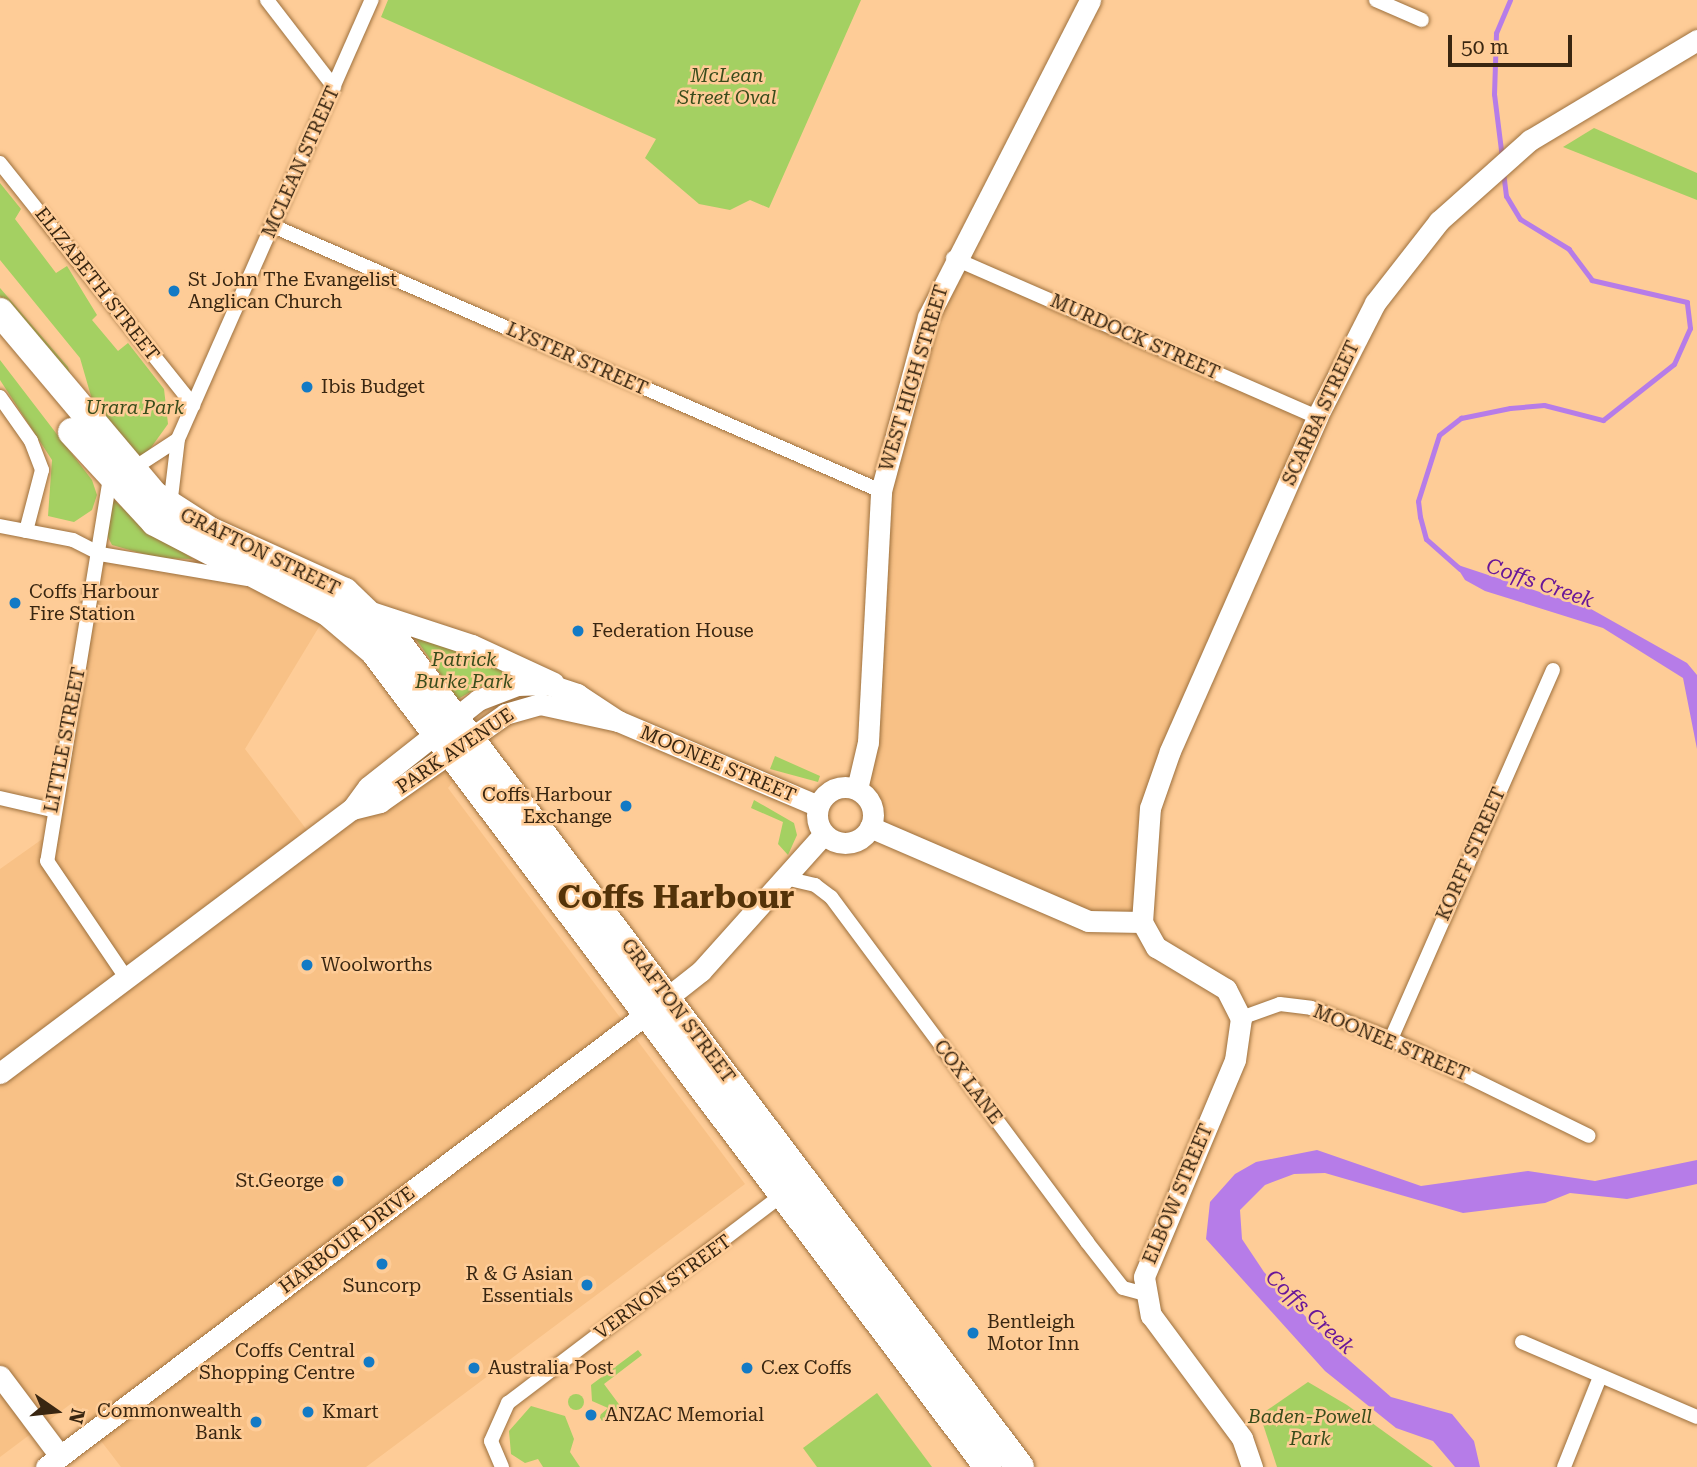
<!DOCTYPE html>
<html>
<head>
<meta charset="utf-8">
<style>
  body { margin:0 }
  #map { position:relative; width:1697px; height:1467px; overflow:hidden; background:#fecc97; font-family:"Roboto Serif",serif }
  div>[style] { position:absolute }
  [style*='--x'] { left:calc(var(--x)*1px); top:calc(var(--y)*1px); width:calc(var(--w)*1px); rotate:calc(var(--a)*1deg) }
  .built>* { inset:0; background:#f8c186 }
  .green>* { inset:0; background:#a4d062 }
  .round { border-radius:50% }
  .water>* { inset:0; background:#b67ce8 }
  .stream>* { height:5px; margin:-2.5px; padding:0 2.5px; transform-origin:2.5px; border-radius:2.5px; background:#b67ce8 }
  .roads { filter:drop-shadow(0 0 2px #9d703d) drop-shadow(0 0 2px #9d703d) }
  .street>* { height:14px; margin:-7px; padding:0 7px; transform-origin:7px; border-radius:7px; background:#fff }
  .secondary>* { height:21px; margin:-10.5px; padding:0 10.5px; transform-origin:10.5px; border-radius:10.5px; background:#fff }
  .secondary>.ring { margin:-10.5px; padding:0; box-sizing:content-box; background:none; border:21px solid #fff; border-radius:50% }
  .highway>* { height:28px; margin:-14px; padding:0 14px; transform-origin:14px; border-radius:14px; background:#fff }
  .dots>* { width:19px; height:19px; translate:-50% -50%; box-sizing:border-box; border:4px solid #fecc97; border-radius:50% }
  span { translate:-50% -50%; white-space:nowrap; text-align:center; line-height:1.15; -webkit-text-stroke:5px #fecc97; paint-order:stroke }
  .park-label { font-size:19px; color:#394c1b; font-style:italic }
  .street-label { font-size:19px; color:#392611 }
  .poi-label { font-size:19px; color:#392611 }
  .left { translate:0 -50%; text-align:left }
  .right { translate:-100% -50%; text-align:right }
  .water-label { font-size:21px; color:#681699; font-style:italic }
  .town-label { font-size:33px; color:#543309; font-weight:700 }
  .north { position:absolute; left:21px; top:1376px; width:70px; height:70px; -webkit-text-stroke:5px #fecc97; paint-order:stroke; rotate:104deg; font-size:19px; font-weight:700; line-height:28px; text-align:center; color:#392611 }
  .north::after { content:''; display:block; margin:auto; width:24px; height:32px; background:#392611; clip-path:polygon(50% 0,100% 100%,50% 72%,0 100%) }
  .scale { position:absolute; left:1448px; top:35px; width:124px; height:32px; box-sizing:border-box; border:4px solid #392611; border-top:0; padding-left:9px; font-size:21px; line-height:24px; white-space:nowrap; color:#392611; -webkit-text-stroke:5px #fecc97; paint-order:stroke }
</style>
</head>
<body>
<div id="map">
  <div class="built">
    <div style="clip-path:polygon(953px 258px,1317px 417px,1150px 808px,1142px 922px,1106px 926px,873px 818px,862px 793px,881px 491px)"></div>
    <div style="clip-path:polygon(100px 554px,273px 584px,328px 612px,245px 749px,313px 838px,437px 732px,463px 769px,448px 788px,745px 1184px,366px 1467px,121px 1467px,72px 1403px,0 1457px,0 869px,48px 835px)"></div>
  </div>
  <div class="green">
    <div style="clip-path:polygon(388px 0,861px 0,769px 208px,750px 200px,730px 210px,699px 204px,645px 158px,656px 139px,381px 17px)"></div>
    <div style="clip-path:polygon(1594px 128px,1697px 173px,1697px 200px,1563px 147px)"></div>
    <div style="clip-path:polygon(0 183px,21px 209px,15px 219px,56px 273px,67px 266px,97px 315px,92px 320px,118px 351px,128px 343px,164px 389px,168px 424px,145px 456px,136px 456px,95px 410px,80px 358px,0 260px)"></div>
    <div style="clip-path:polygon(0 288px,68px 367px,76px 392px,0 296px)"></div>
    <div style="clip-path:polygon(0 360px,92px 480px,97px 495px,92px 510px,74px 522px,48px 516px,52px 460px,0 380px)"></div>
    <div style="clip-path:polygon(112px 498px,140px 524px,193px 559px,158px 558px,112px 545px,106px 533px)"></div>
    <div style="clip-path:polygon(413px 635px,430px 637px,522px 674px,490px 681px,458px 699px)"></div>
    <div style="clip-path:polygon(775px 756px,820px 776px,818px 782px,770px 769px)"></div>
    <div style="clip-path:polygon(754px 800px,794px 823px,797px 835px,788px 855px,778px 844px,783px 822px,751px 808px)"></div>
    <div style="clip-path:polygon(638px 1350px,642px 1355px,604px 1384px,621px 1407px,602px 1421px,599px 1416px,608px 1408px,592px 1401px,591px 1385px)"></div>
    <div style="clip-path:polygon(1308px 1382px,1347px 1405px,1433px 1467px,1277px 1467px,1260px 1415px)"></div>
    <div style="clip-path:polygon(877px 1393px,932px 1467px,817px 1467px,803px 1448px)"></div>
    <div class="round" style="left:568px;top:1394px;width:16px;height:16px"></div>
    <div style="clip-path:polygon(531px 1406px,565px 1416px,574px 1439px,570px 1452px,580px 1467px,543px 1467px,538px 1459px,525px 1463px,511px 1454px,509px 1431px)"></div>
  </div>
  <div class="water">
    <div style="clip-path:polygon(1455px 564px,1591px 609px,1687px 663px,1697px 675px,1697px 749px,1683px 678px,1603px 628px,1485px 591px,1465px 580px)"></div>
    <div style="clip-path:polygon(1317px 1150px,1421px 1186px,1528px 1171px,1595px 1181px,1697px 1160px,1697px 1184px,1627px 1199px,1570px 1193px,1545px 1203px,1463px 1213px,1325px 1173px,1294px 1174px,1265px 1185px,1240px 1210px,1242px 1239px,1264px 1272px,1334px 1347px,1391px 1397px,1452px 1414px,1474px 1441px,1480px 1467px,1455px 1467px,1433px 1441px,1396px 1428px,1325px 1371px,1206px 1239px,1210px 1202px,1235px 1174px,1256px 1162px)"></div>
  </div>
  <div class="stream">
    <div style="--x:1502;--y:158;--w:64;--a:-97.1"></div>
    <div style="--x:1494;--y:94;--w:61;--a:-88.1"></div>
    <div style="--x:1496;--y:33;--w:36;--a:-67"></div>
    <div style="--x:1460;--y:569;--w:45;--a:-138.6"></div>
    <div style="--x:1426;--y:539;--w:23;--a:-105"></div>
    <div style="--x:1420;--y:517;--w:16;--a:-97"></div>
    <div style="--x:1418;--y:501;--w:69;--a:-72.3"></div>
    <div style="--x:1439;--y:435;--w:28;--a:-38"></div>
    <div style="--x:1461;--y:418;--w:50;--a:-11.5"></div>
    <div style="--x:1510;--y:408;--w:34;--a:-5"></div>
    <div style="--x:1544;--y:405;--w:61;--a:14.3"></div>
    <div style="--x:1603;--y:420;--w:90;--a:-38.3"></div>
    <div style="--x:1674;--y:364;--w:39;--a:-66"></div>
    <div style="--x:1690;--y:328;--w:26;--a:-97"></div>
    <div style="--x:1687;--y:302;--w:98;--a:-167"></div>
    <div style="--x:1592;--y:280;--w:39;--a:-127"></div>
    <div style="--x:1569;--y:249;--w:57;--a:-148.5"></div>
    <div style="--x:1520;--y:219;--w:27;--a:-121"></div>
    <div style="--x:1506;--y:196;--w:25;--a:-97"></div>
  </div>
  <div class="roads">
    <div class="street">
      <div style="--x:267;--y:0;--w:110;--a:52.4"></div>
      <div style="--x:1376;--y:0;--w:50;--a:23.5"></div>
      <div style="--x:0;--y:163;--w:310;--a:51.4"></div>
      <div style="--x:273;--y:226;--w:663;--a:23.55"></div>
      <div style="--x:953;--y:258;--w:397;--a:23.6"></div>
      <div style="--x:0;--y:397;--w:54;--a:54.8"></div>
      <div style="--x:31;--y:441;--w:31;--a:69"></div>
      <div style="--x:42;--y:470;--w:63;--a:104.7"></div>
      <div style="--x:131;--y:470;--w:55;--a:-33.1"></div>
      <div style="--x:110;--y:478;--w:388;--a:99.3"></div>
      <div style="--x:47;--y:861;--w:143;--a:55.9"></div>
      <div style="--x:170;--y:506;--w:67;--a:-83.2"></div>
      <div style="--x:178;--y:439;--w:480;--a:-66.2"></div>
      <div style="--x:0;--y:526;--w:74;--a:10.9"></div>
      <div style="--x:73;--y:540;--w:30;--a:27"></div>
      <div style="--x:100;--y:554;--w:150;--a:9.6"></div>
      <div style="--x:0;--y:798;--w:53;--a:13"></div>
      <div style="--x:785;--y:878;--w:31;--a:13"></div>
      <div style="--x:815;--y:885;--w:20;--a:37"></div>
      <div style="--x:831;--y:897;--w:430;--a:53.4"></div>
      <div style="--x:1087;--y:1242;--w:58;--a:52"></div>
      <div style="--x:1123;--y:1288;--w:23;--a:15"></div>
      <div style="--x:1241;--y:1018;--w:41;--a:-19.7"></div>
      <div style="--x:1280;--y:1004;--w:31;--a:7"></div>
      <div style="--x:1311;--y:1008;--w:86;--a:21.2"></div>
      <div style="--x:1391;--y:1039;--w:220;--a:26.1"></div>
      <div style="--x:1391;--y:1039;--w:403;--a:-66.3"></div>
      <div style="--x:1522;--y:1342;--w:190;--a:23.2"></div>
      <div style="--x:502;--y:1467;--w:28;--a:-113"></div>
      <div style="--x:491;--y:1441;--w:42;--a:-65.9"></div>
      <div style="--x:508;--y:1403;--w:345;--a:-37.2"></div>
      <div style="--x:1564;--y:1467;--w:97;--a:-68.2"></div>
    </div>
    <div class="secondary">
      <div style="--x:371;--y:612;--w:106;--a:18.1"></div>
      <div style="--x:472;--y:645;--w:90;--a:24.9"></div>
      <div class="ring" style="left:817px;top:787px;width:35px;height:35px"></div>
      <div style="--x:857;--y:789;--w:48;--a:-76.8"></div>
      <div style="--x:868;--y:742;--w:251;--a:-87"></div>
      <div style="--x:881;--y:491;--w:180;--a:-74.9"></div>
      <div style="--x:928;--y:317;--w:356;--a:-62.9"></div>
      <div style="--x:352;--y:809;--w:29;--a:-14"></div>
      <div style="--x:380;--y:802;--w:153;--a:-35.1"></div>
      <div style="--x:505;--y:714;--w:36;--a:-16"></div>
      <div style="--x:540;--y:704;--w:80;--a:12.3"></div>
      <div style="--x:618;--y:721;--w:217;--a:23"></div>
      <div style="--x:870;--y:827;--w:237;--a:23.3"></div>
      <div style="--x:1088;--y:921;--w:54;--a:1.1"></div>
      <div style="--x:1142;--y:922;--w:114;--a:-86"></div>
      <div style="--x:1150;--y:808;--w:60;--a:-70.7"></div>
      <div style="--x:1170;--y:751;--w:365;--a:-66.2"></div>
      <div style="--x:1317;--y:417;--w:128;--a:-63"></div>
      <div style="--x:1375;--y:303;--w:104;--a:-52"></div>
      <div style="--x:1439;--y:221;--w:122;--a:-41.7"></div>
      <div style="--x:1530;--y:140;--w:195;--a:-30.9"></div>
      <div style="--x:1142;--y:922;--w:29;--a:61"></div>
      <div style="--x:1156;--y:947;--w:82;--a:31"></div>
      <div style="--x:1226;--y:989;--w:33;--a:63"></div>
      <div style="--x:1241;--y:1018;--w:42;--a:98.1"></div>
      <div style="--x:1235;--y:1060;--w:235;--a:112.8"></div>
      <div style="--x:1144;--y:1277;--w:39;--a:80"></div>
      <div style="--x:1151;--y:1315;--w:153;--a:53.5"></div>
      <div style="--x:1242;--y:1438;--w:31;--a:71"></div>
      <div style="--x:668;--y:997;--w:42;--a:-38.2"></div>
      <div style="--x:701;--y:971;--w:184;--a:-48.1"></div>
      <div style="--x:0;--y:1073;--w:440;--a:-36.9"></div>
      <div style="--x:352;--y:809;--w:27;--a:-54"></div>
      <div style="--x:368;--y:787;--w:140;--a:-38.3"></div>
      <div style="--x:478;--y:700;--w:42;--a:-21"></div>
      <div style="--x:517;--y:685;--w:30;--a:-2"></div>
      <div style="--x:547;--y:684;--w:32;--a:18"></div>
      <div style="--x:577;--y:694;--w:49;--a:33.4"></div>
      <div style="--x:0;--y:1376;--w:100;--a:53.1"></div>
      <div style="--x:46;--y:1467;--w:755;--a:-37.04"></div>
    </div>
    <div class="highway">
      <div style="--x:0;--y:312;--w:239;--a:49.9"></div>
      <div style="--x:154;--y:495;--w:67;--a:32.7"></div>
      <div style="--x:210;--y:531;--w:148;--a:24.3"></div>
      <div style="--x:345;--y:592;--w:74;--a:43.9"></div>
      <div style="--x:398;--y:643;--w:1032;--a:52.95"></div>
      <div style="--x:72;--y:432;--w:122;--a:47.3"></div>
      <div style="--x:155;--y:522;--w:195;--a:27.5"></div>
      <div style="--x:328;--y:612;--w:60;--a:40.3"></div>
      <div style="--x:374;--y:651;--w:1021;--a:53.04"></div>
    </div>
  </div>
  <div class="dots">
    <div style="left:174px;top:291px;background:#137ac5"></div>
    <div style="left:307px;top:387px;background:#137ac5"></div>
    <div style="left:15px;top:603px;background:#137ac5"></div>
    <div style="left:578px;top:631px;background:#137ac5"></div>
    <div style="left:626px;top:806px;background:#137ac5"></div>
    <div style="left:307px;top:965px;background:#137ac5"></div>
    <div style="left:338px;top:1181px;background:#137ac5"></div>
    <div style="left:382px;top:1264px;background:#137ac5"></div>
    <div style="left:587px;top:1285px;background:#137ac5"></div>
    <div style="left:973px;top:1333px;background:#137ac5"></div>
    <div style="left:369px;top:1362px;background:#137ac5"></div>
    <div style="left:474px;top:1368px;background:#137ac5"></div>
    <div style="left:747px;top:1368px;background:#137ac5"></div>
    <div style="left:308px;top:1412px;background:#137ac5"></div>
    <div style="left:591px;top:1415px;background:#137ac5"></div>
    <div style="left:256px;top:1422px;background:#137ac5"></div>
  </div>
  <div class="park-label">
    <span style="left:727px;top:87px">McLean<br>Street Oval</span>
    <span style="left:135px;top:408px">Urara Park</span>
    <span style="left:464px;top:671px">Patrick<br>Burke Park</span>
    <span style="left:1310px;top:1428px">Baden-Powell<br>Park</span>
  </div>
  <div class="street-label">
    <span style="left:301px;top:162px;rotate:-66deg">MCLEAN STREET</span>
    <span style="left:97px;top:284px;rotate:52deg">ELIZABETH STREET</span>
    <span style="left:1135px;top:337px;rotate:24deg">MURDOCK STREET</span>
    <span style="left:577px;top:359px;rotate:24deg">LYSTER STREET</span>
    <span style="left:914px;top:378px;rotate:-73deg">WEST HIGH STREET</span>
    <span style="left:1321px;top:413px;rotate:-65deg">SCARBA STREET</span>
    <span style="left:260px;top:552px;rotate:26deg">GRAFTON STREET</span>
    <span style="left:65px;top:740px;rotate:-79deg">LITTLE STREET</span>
    <span style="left:455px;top:751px;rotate:-34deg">PARK AVENUE</span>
    <span style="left:718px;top:764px;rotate:23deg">MOONEE STREET</span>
    <span style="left:1471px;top:854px;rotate:-66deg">KORFF STREET</span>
    <span style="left:678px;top:1011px;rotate:53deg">GRAFTON STREET</span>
    <span style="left:1391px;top:1043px;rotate:23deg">MOONEE STREET</span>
    <span style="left:968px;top:1082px;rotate:53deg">COX LANE</span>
    <span style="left:1178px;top:1194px;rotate:-67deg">ELBOW STREET</span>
    <span style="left:347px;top:1240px;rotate:-37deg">HARBOUR DRIVE</span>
    <span style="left:663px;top:1287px;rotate:-36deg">VERNON STREET</span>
  </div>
  <div class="poi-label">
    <span class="left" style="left:188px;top:291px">St John The Evangelist<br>Anglican Church</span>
    <span class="left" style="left:321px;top:387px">Ibis Budget</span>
    <span class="left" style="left:29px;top:603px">Coffs Harbour<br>Fire Station</span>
    <span class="left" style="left:592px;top:631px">Federation House</span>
    <span class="right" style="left:612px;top:806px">Coffs Harbour<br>Exchange</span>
    <span class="left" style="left:321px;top:965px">Woolworths</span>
    <span class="right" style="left:324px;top:1181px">St.George</span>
    <span class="right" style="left:573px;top:1285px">R &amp; G Asian<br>Essentials</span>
    <span style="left:382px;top:1286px">Suncorp</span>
    <span class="left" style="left:987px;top:1333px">Bentleigh<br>Motor Inn</span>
    <span class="right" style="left:355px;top:1362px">Coffs Central<br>Shopping Centre</span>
    <span class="left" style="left:488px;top:1368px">Australia Post</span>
    <span class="left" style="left:761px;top:1368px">C.ex Coffs</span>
    <span class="right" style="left:242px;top:1422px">Commonwealth<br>Bank</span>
    <span class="left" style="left:322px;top:1412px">Kmart</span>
    <span class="left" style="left:605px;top:1415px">ANZAC Memorial</span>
  </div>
  <div class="water-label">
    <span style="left:1540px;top:583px;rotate:19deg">Coffs Creek</span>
    <span style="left:1310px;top:1312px;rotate:43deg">Coffs Creek</span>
  </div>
  <div class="town-label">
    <span style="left:676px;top:897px">Coffs Harbour</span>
  </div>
  <div class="north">N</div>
  <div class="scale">50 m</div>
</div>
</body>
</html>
